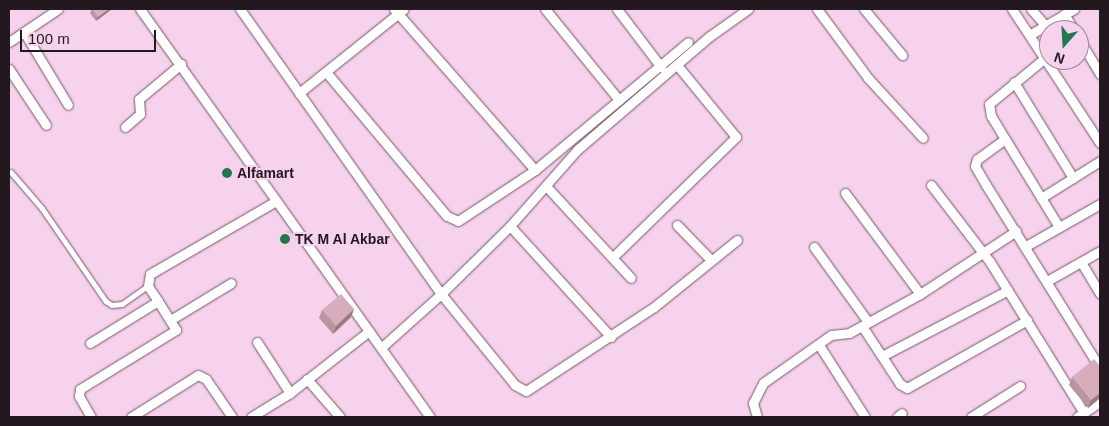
<!DOCTYPE html>
<html>
<head>
<meta charset="utf-8">
<style>
  body { margin:0 }
  #map { position:relative; width:1109px; height:426px; overflow:hidden; background:#f6d2ec; font-family:Arial,sans-serif }
  div>[style] { position:absolute }
  [style*='--x'] { left:calc(var(--x)*1px); top:calc(var(--y)*1px); width:calc(var(--w)*1px); rotate:calc(var(--a)*1deg) }
  .roads { filter:drop-shadow(0 0 1px #76576d) drop-shadow(0 0 1px #76576d) }
  .lane>* { height:4.5px; margin:-2.25px; padding:0 2.25px; transform-origin:2.25px; border-radius:2.25px; background:#fff }
  .street>* { height:9px; margin:-4.5px; padding:0 4.5px; transform-origin:4.5px; border-radius:4.5px; background:#fff }
  .wall>* { inset:0; background:#b995a1 }
  .shaded-wall>* { inset:0; background:#967983 }
  .building>* { inset:0; background:#d7adbb }
  .dots>* { width:14px; height:14px; translate:-50% -50%; box-sizing:border-box; border:2px solid #f6d2ec; border-radius:50% }
  span { translate:-50% -50%; white-space:nowrap; text-align:center; line-height:1.15; -webkit-text-stroke:4px #f6d2ec; paint-order:stroke }
  .poi-label { font-size:14px; color:#231720; font-weight:700 }
  .left { translate:0 -50%; text-align:left }
  .frame { position:absolute; inset:0; border:10px solid #231720; pointer-events:none }
  .north { position:absolute; left:1039px; top:20px; width:50px; height:50px; box-sizing:border-box; background:#f6d2ec; border:1px solid #a2879a; border-radius:50%; rotate:199deg; font-size:14px; font-weight:700; line-height:20px; text-align:center; color:#231720 }
  .north::after { content:''; display:block; margin:auto; width:18px; height:22px; background:#21784c; clip-path:polygon(50% 0,100% 100%,50% 72%,0 100%) }
  .scale { position:absolute; left:20px; top:30px; width:136px; height:22px; box-sizing:border-box; border:2px solid #231720; border-top:0; padding-left:6px; font-size:15px; line-height:18px; white-space:nowrap; color:#231720; -webkit-text-stroke:4px #f6d2ec; paint-order:stroke }
</style>
</head>
<body>
<div id="map">
  <div class="roads">
    <div class="lane">
      <div style="--x:11;--y:172;--w:48;--a:49.3"></div>
      <div style="--x:42;--y:208;--w:113;--a:55.5"></div>
      <div style="--x:106;--y:301;--w:7;--a:34"></div>
      <div style="--x:112;--y:305;--w:10;--a:-6"></div>
      <div style="--x:122;--y:304;--w:32;--a:-35"></div>
    </div>
    <div class="street">
      <div style="--x:140;--y:9;--w:501;--a:54.6"></div>
      <div style="--x:240;--y:9;--w:349;--a:54.8"></div>
      <div style="--x:441;--y:294;--w:79;--a:138.1"></div>
      <div style="--x:394;--y:9;--w:214;--a:48.8"></div>
      <div style="--x:617;--y:9;--w:73;--a:52.8"></div>
      <div style="--x:817;--y:9;--w:86;--a:53.5"></div>
      <div style="--x:868;--y:78;--w:81;--a:47.5"></div>
      <div style="--x:864;--y:9;--w:60;--a:50.4"></div>
      <div style="--x:1012;--y:9;--w:160;--a:56.7"></div>
      <div style="--x:1031;--y:9;--w:21;--a:49"></div>
      <div style="--x:1064;--y:14;--w:19;--a:58"></div>
      <div style="--x:24;--y:32;--w:85;--a:58.9"></div>
      <div style="--x:1031;--y:34;--w:50;--a:-30.2"></div>
      <div style="--x:1079;--y:39;--w:41;--a:59"></div>
      <div style="--x:9;--y:42;--w:59;--a:-34"></div>
      <div style="--x:9;--y:69;--w:67;--a:56.5"></div>
      <div style="--x:326;--y:72;--w:188;--a:50"></div>
      <div style="--x:447;--y:216;--w:12;--a:24"></div>
      <div style="--x:458;--y:221;--w:92;--a:-33.5"></div>
      <div style="--x:535;--y:170;--w:109;--a:-39.8"></div>
      <div style="--x:619;--y:100;--w:117;--a:-129.1"></div>
      <div style="--x:1014;--y:82;--w:113;--a:58.4"></div>
      <div style="--x:299;--y:93;--w:134;--a:-38.7"></div>
      <div style="--x:619;--y:100;--w:90;--a:-40"></div>
      <div style="--x:125;--y:127;--w:20;--a:-41"></div>
      <div style="--x:140;--y:114;--w:15;--a:-94"></div>
      <div style="--x:139;--y:99;--w:55;--a:-39.8"></div>
      <div style="--x:1005;--y:139;--w:27;--a:-121"></div>
      <div style="--x:991;--y:116;--w:12;--a:-99"></div>
      <div style="--x:989;--y:104;--w:72;--a:-39.4"></div>
      <div style="--x:931;--y:185;--w:97;--a:52.5"></div>
      <div style="--x:990;--y:262;--w:178;--a:58.1"></div>
      <div style="--x:546;--y:186;--w:125;--a:47.3"></div>
      <div style="--x:845;--y:193;--w:126;--a:53.4"></div>
      <div style="--x:1041;--y:198;--w:70;--a:-32.1"></div>
      <div style="--x:677;--y:225;--w:49;--a:45.8"></div>
      <div style="--x:510;--y:226;--w:150;--a:47.7"></div>
      <div style="--x:1059;--y:227;--w:103;--a:-121.5"></div>
      <div style="--x:1005;--y:139;--w:34;--a:144"></div>
      <div style="--x:977;--y:159;--w:7;--a:106"></div>
      <div style="--x:975;--y:166;--w:22;--a:60"></div>
      <div style="--x:986;--y:185;--w:216;--a:58.1"></div>
      <div style="--x:737;--y:240;--w:107;--a:141.1"></div>
      <div style="--x:654;--y:307;--w:153;--a:146.7"></div>
      <div style="--x:526;--y:391;--w:13;--a:-151"></div>
      <div style="--x:515;--y:385;--w:117;--a:-129.1"></div>
      <div style="--x:441;--y:294;--w:97;--a:-44.6"></div>
      <div style="--x:510;--y:226;--w:103;--a:-48.6"></div>
      <div style="--x:578;--y:149;--w:174;--a:-40.6"></div>
      <div style="--x:710;--y:36;--w:47;--a:-35.4"></div>
      <div style="--x:1026;--y:246;--w:85;--a:-29.6"></div>
      <div style="--x:814;--y:247;--w:92;--a:54.2"></div>
      <div style="--x:613;--y:257;--w:172;--a:-44.3"></div>
      <div style="--x:736;--y:137;--w:93;--a:-129.3"></div>
      <div style="--x:1081;--y:262;--w:37;--a:59"></div>
      <div style="--x:1047;--y:281;--w:61;--a:-29.5"></div>
      <div style="--x:172;--y:319;--w:69;--a:-31.4"></div>
      <div style="--x:862;--y:326;--w:69;--a:56.8"></div>
      <div style="--x:900;--y:384;--w:8;--a:30"></div>
      <div style="--x:907;--y:388;--w:138;--a:-29.5"></div>
      <div style="--x:257;--y:342;--w:61;--a:57.1"></div>
      <div style="--x:90;--y:343;--w:80;--a:-31.7"></div>
      <div style="--x:158;--y:301;--w:18;--a:-124"></div>
      <div style="--x:148;--y:286;--w:12;--a:-81"></div>
      <div style="--x:150;--y:274;--w:146;--a:-30.1"></div>
      <div style="--x:819;--y:345;--w:85;--a:57.4"></div>
      <div style="--x:882;--y:356;--w:142;--a:-27.6"></div>
      <div style="--x:307;--y:379;--w:50;--a:49"></div>
      <div style="--x:91;--y:417;--w:24;--a:-120"></div>
      <div style="--x:79;--y:396;--w:7;--a:-82"></div>
      <div style="--x:80;--y:389;--w:113;--a:-31.6"></div>
      <div style="--x:176;--y:330;--w:34;--a:-122"></div>
      <div style="--x:131;--y:417;--w:79;--a:-32.1"></div>
      <div style="--x:198;--y:375;--w:9;--a:27"></div>
      <div style="--x:206;--y:379;--w:46;--a:55.6"></div>
      <div style="--x:251;--y:417;--w:46;--a:-31.6"></div>
      <div style="--x:290;--y:393;--w:100;--a:-38.1"></div>
      <div style="--x:757;--y:417;--w:15;--a:-106"></div>
      <div style="--x:753;--y:403;--w:22;--a:-63"></div>
      <div style="--x:763;--y:383;--w:83;--a:-35.2"></div>
      <div style="--x:831;--y:335;--w:18;--a:-6"></div>
      <div style="--x:849;--y:333;--w:81;--a:-28.8"></div>
      <div style="--x:920;--y:294;--w:115;--a:-33.3"></div>
      <div style="--x:897;--y:417;--w:6;--a:-39"></div>
      <div style="--x:971;--y:417;--w:58;--a:-32.3"></div>
      <div style="--x:1077;--y:417;--w:27;--a:-33"></div>
    </div>
  </div>
  <div class="wall">
    <div style="clip-path:polygon(92px 9px,112px 9px,96px 21px,90px 13px)"></div>
    <div style="clip-path:polygon(222px 170px,232px 175px,226px 179px,221px 172px)"></div>
    <div style="clip-path:polygon(279px 236px,292px 237px,291px 239px,283px 244px,278px 238px)"></div>
    <div style="clip-path:polygon(354px 309px,351px 317px,333px 334px,319px 318px,322px 310px)"></div>
    <div style="clip-path:polygon(1100px 366px,1100px 398px,1088px 408px,1069px 385px,1072px 377px)"></div>
  </div>
  <div class="shaded-wall">
    <div style="clip-path:polygon(109px 9px,112px 9px,96px 21px,98px 17px)"></div>
    <div style="clip-path:polygon(292px 237px,291px 239px,283px 244px,283px 242px)"></div>
    <div style="clip-path:polygon(354px 309px,351px 317px,333px 334px,336px 326px)"></div>
    <div style="clip-path:polygon(1100px 393px,1100px 398px,1088px 408px,1091px 400px)"></div>
  </div>
  <div class="building">
    <div style="clip-path:polygon(92px 9px,109px 9px,98px 17px)"></div>
    <div style="clip-path:polygon(228px 165px,233px 172px,226px 177px,222px 170px)"></div>
    <div style="clip-path:polygon(288px 231px,292px 237px,283px 242px,279px 236px)"></div>
    <div style="clip-path:polygon(341px 294px,354px 309px,336px 326px,322px 310px)"></div>
    <div style="clip-path:polygon(1094px 359px,1100px 366px,1100px 393px,1091px 400px,1072px 377px)"></div>
  </div>
  <div class="dots">
    <div style="left:227px;top:173px;background:#21784c"></div>
    <div style="left:285px;top:239px;background:#21784c"></div>
  </div>
  <div class="poi-label">
    <span class="left" style="left:237px;top:173px">Alfamart</span>
    <span class="left" style="left:295px;top:239px">TK M Al Akbar</span>
  </div>
  <div class="frame"></div>
  <div class="north">N</div>
  <div class="scale">100 m</div>
</div>
</body>
</html>
